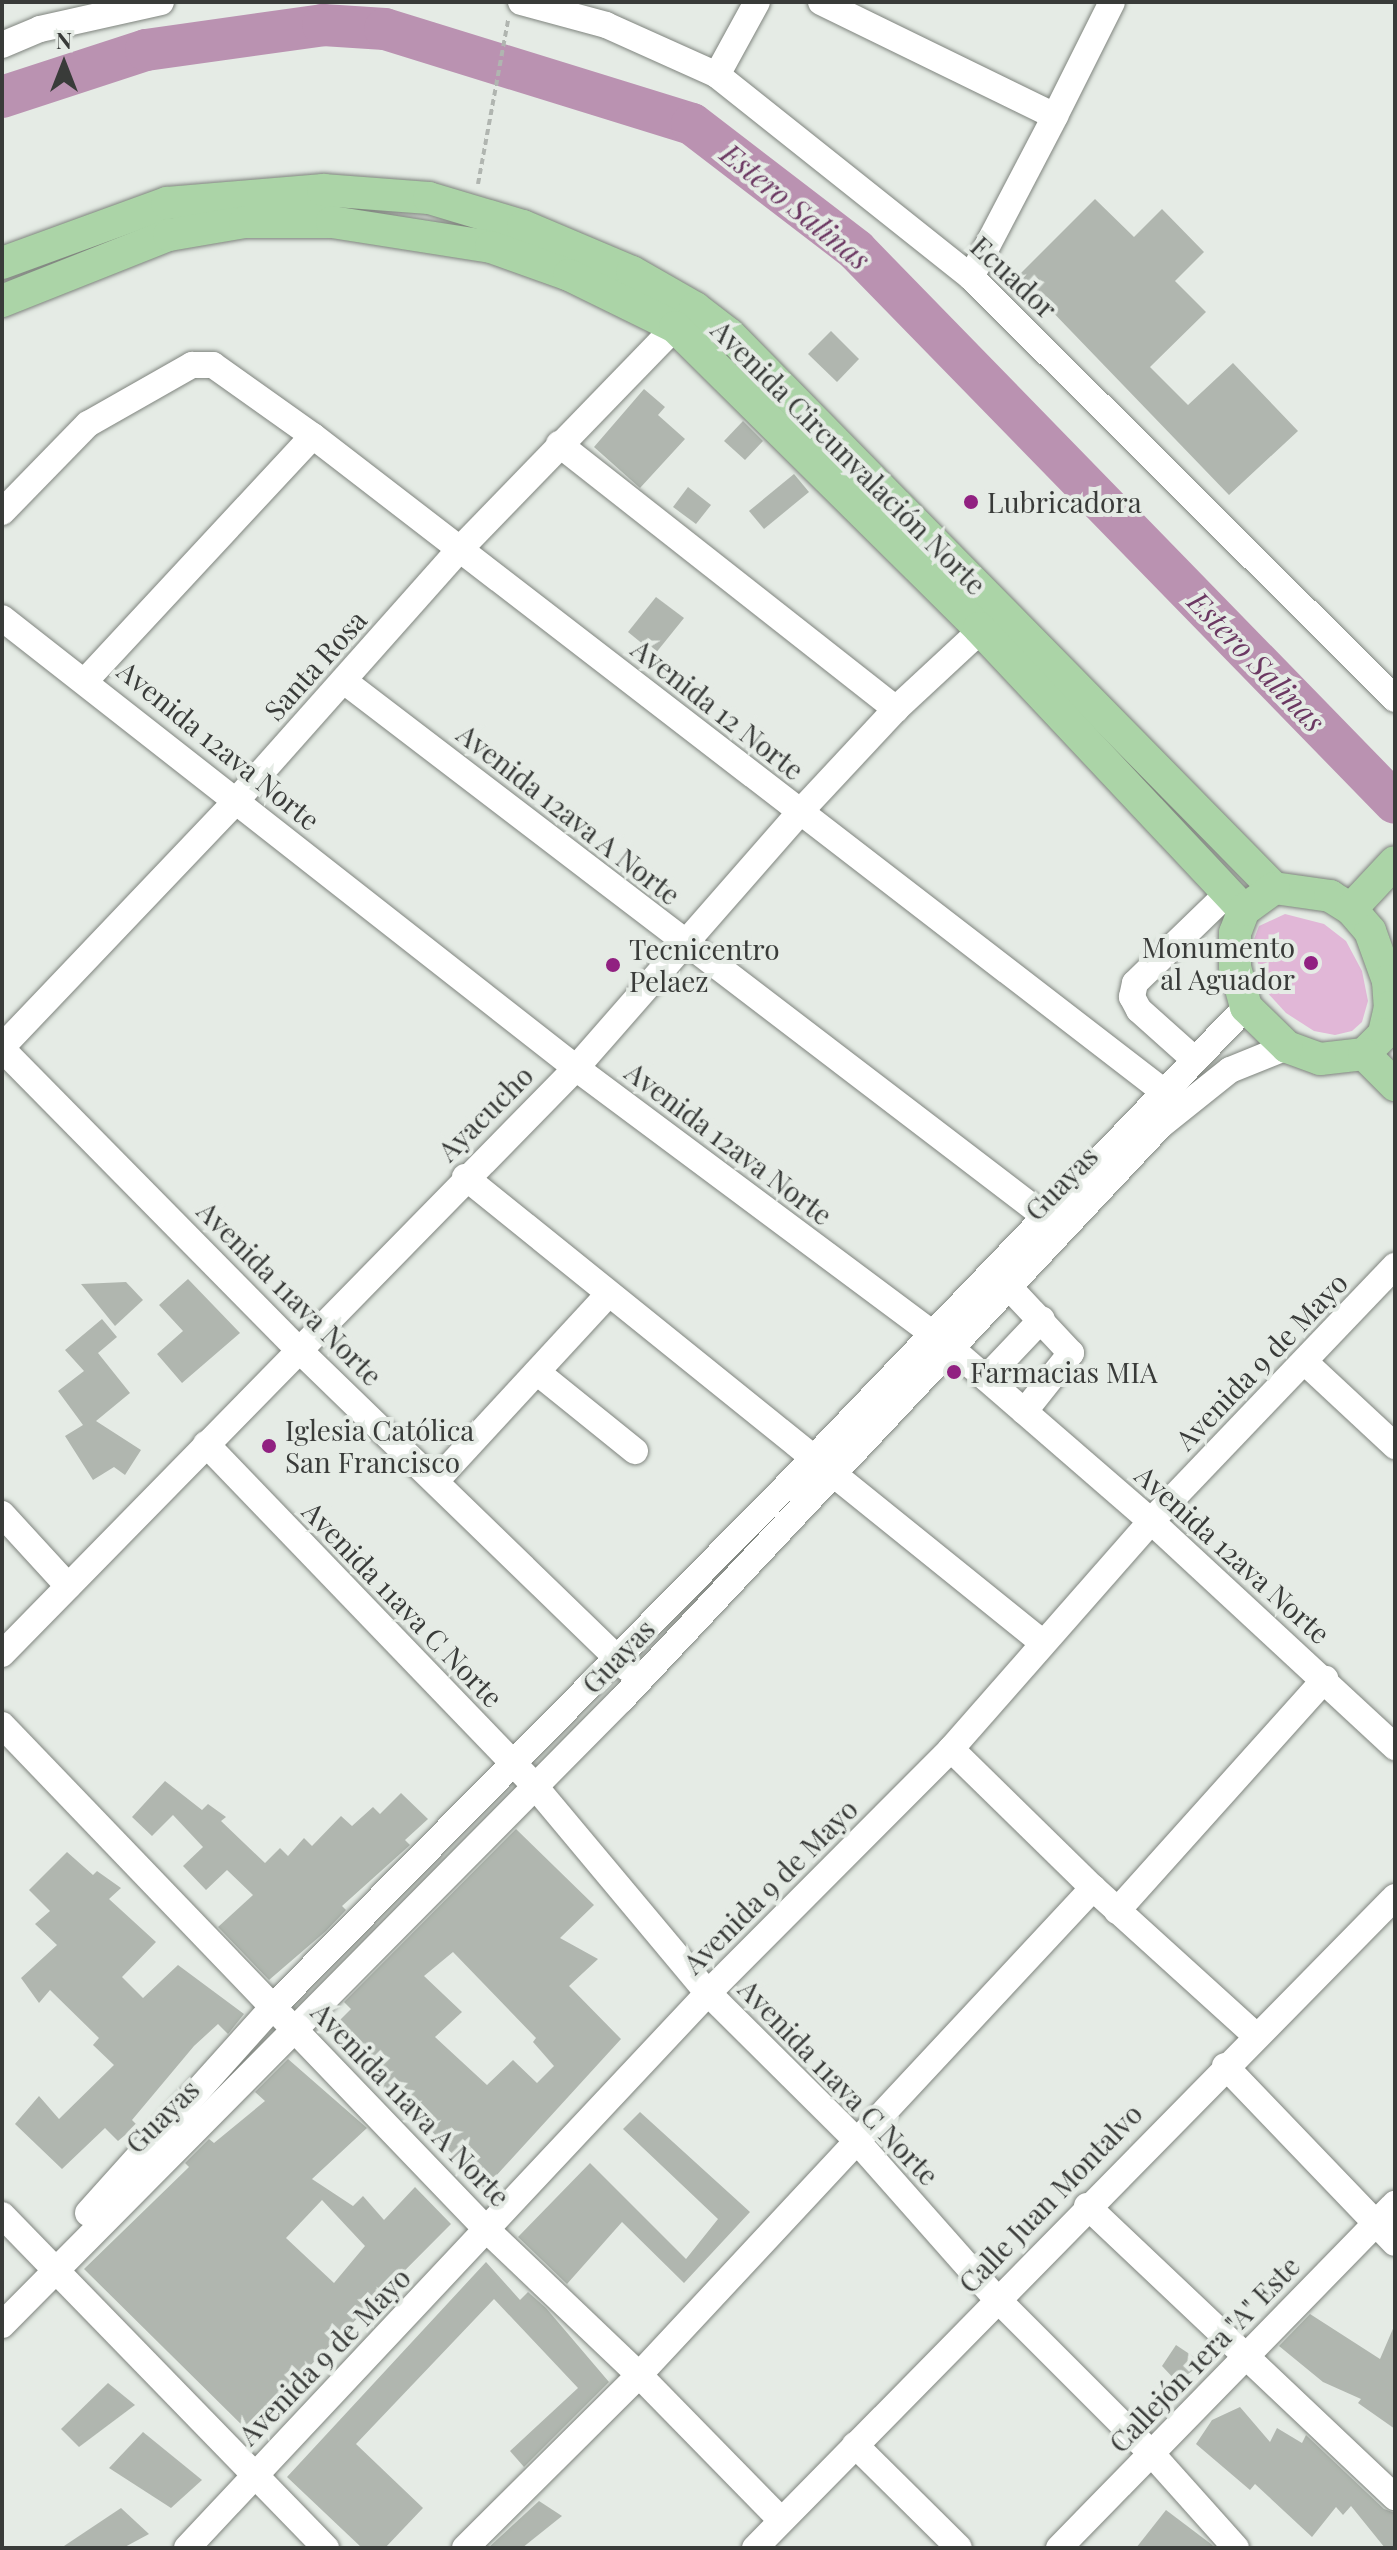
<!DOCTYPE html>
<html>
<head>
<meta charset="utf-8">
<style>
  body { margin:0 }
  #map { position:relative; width:1397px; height:2550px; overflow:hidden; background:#e5ebe5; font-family:"Playfair Display",serif }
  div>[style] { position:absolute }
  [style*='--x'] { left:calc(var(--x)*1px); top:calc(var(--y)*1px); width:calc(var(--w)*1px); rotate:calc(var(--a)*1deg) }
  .green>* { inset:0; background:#e1b7d7 }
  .river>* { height:42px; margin:-21px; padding:0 21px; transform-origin:21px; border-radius:21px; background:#ba92b1 }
  .building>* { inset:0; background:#b0b6af }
  .path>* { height:4px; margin-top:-2px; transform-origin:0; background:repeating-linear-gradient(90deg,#b0b5b0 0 6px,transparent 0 10px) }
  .roads { filter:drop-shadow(0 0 2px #7f847e) drop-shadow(0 0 2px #7f847e) }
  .minor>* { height:26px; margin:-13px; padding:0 13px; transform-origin:13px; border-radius:13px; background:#fff }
  .major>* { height:32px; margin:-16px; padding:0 16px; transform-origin:16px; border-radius:16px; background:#abd4a7 }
  .dots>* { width:22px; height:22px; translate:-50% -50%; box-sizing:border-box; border:4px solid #e5ebe5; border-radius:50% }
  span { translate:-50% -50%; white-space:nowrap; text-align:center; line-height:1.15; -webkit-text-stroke:8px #e5ebe5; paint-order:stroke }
  .street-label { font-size:28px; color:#393b39 }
  .poi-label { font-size:28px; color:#393b39 }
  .left { translate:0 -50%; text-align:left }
  .right { translate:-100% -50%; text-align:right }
  .water-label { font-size:30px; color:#6b3862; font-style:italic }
  .frame { position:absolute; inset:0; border:4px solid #393b39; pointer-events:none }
  .north { position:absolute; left:24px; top:24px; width:80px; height:80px; -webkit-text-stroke:6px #e5ebe5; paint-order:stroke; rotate:0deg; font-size:22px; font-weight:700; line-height:32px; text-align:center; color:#393b39 }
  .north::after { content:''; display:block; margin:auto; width:28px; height:36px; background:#393b39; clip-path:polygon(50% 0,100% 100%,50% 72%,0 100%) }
</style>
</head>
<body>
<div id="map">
  <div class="green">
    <div style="clip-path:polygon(1285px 914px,1324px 924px,1346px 941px,1362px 971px,1368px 1001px,1362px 1022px,1352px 1031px,1335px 1035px,1314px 1031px,1286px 1013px,1264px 989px,1253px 942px,1259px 926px)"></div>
  </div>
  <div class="river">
    <div style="--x:2;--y:97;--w:151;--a:-18.1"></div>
    <div style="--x:146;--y:50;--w:179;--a:-8"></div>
    <div style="--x:323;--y:25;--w:62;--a:3.7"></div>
    <div style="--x:385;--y:29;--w:321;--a:17.2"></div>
    <div style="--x:692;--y:124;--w:207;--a:37.5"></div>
    <div style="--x:856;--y:250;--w:772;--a:45.73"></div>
  </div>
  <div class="building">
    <div style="clip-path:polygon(1095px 199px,1134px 237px,1162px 209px,1204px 252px,1175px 281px,1206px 312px,1150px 367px,1188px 405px,1233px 363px,1298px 431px,1229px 495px,1018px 276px)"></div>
    <div style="clip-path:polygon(831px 331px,859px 359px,837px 382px,808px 354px)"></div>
    <div style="clip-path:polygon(644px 389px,665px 407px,658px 415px,685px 439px,640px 488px,594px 447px)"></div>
    <div style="clip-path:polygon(743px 421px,763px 441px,745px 460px,724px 441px)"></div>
    <div style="clip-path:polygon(794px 474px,809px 492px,764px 529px,749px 511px)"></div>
    <div style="clip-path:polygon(688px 487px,711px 505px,696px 524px,673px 507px)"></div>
    <div style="clip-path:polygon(656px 597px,684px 618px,655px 654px,628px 632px)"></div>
    <div style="clip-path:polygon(188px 1279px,240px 1333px,182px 1383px,157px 1354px,183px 1331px,159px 1305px)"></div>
    <div style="clip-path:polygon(126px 1282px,143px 1300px,115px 1326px,81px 1284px)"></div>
    <div style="clip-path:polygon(102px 1319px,117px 1337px,98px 1353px,130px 1393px,96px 1421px,141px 1450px,125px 1475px,114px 1467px,93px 1480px,65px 1436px,83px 1425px,58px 1391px,84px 1371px,65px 1350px)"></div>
    <div style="clip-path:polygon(165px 1781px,202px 1810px,208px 1804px,226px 1817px,221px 1821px,265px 1863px,280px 1848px,288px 1856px,304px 1838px,312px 1846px,341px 1816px,352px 1826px,373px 1807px,380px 1814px,401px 1793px,428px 1819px,405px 1840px,410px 1845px,342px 1906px,346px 1910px,326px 1931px,269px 1980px,218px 1927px,253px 1895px,227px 1870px,206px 1890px,183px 1866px,203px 1847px,173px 1815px,152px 1836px,132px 1817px)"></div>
    <div style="clip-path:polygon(evenodd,516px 1829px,594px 1905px,560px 1938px,598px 1959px,569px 1986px,621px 2039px,484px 2189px,419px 2117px,372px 2080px,331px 2029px,351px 2009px,344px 2002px,516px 1829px,453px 1952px,536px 2038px,533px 2042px,554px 2066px,537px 2083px,513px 2060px,487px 2085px,435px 2037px,462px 2012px,424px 1976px,453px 1952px)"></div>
    <div style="clip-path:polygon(67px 1852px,93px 1875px,97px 1871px,121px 1888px,109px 1899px,156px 1942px,122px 1977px,143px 1998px,178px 1965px,244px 2014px,228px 2034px,218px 2024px,194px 2046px,132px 2120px,137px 2125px,118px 2141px,105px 2128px,62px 2169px,15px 2124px,39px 2096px,59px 2119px,114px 2065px,93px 2045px,99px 2038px,50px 1990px,39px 2003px,21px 1978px,57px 1945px,35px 1924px,50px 1911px,29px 1890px)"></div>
    <div style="clip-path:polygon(evenodd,288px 2059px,367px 2128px,312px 2179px,353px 2206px,363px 2196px,384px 2220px,415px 2187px,451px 2224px,277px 2399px,282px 2403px,252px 2435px,84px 2269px,189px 2167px,185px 2163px,209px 2139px,214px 2143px,265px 2101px,255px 2092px,288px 2059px,322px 2200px,365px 2246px,334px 2283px,286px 2238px,322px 2200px)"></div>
    <div style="clip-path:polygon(640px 2112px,750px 2212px,684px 2283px,622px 2222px,567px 2284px,518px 2237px,590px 2163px,686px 2259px,718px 2219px,623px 2129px)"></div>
    <div style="clip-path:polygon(486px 2262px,520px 2300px,528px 2292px,546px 2308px,609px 2382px,524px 2467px,510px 2451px,578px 2388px,494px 2299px,356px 2444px,423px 2508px,385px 2548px,362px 2548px,287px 2477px)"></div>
    <div style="clip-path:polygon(1310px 2314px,1380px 2359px,1395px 2324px,1395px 2429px,1358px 2403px,1361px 2399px,1323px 2382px,1279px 2346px)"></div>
    <div style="clip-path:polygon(1176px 2345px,1203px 2363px,1177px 2382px,1162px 2366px)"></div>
    <div style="clip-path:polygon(108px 2383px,135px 2405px,79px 2447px,61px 2429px)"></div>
    <div style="clip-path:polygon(1240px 2407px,1270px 2442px,1277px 2428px,1302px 2443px,1306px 2435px,1384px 2509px,1395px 2513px,1395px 2548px,1385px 2548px,1351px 2506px,1343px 2515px,1336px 2507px,1312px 2537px,1255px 2484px,1250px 2490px,1196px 2444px,1212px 2420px)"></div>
    <div style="clip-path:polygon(143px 2432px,202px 2480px,171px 2508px,109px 2468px)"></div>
    <div style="clip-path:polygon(539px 2501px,562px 2516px,522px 2548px,488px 2548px)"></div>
    <div style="clip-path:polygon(121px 2508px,149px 2534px,123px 2548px,61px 2548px)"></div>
    <div style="clip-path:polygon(1166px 2510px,1211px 2544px,1215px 2548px,1136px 2548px)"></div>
  </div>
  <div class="path">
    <div style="--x:478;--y:184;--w:167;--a:-79.6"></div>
  </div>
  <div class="roads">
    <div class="minor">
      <div style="--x:521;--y:2;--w:88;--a:15.1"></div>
      <div style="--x:606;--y:25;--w:122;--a:24.2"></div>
      <div style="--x:717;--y:75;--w:325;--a:38.5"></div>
      <div style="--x:971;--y:277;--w:598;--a:44.86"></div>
      <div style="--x:821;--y:2;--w:260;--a:26"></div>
      <div style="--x:1055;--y:116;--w:127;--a:-63.4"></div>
      <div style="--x:2;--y:45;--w:41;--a:-22.8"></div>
      <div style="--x:40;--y:29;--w:124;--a:-12.6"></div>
      <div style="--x:717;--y:75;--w:83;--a:-61.3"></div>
      <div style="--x:971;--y:277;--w:182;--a:-62.4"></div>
      <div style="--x:559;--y:444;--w:429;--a:38.2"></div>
      <div style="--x:2;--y:512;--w:123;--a:-45.7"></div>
      <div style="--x:88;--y:424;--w:120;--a:-29.6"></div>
      <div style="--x:192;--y:365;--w:21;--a:0"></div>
      <div style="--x:213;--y:365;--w:123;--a:35.4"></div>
      <div style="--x:313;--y:436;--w:1089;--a:37.62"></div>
      <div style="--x:2;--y:618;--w:729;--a:38.1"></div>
      <div style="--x:576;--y:1068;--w:468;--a:36.7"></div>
      <div style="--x:951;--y:1348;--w:264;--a:40.9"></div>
      <div style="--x:1151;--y:1521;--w:333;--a:42.8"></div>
      <div style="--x:86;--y:680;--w:333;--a:-47.1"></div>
      <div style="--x:344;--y:681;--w:896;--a:37.38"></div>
      <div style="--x:2;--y:1047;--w:340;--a:-46.4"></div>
      <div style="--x:236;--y:801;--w:336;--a:-48.4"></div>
      <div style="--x:459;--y:550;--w:329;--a:-45.9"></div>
      <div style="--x:2;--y:1049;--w:420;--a:45.4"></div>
      <div style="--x:297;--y:1348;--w:460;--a:44.1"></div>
      <div style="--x:1195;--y:1060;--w:75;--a:-138.2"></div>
      <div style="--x:1139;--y:1010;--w:15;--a:-118"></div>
      <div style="--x:1132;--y:997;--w:14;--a:-78"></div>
      <div style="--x:1135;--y:983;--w:129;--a:-44.1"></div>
      <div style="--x:465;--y:1177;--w:741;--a:38.87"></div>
      <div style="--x:1008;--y:1286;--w:92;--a:46.8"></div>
      <div style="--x:1071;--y:1353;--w:75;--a:128.5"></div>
      <div style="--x:1306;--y:1363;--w:122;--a:43"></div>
      <div style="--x:537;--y:1372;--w:126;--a:38.9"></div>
      <div style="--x:986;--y:1378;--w:81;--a:-46.5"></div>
      <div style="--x:206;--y:1444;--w:472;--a:46.1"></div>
      <div style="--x:533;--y:1784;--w:273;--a:50.1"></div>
      <div style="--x:708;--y:1993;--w:210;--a:44.8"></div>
      <div style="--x:857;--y:2141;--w:211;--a:48.5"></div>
      <div style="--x:997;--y:2299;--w:219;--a:45"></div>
      <div style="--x:1152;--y:2454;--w:126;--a:48.2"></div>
      <div style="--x:436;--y:1481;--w:252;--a:-47.3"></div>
      <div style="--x:2;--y:1514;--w:98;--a:47.5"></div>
      <div style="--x:2;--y:1654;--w:820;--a:-45.59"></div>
      <div style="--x:576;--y:1068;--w:339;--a:-48.8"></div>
      <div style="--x:799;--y:813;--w:142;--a:-47"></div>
      <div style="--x:896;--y:709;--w:135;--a:-42.9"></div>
      <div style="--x:2;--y:1725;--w:702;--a:46.16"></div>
      <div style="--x:488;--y:2231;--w:209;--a:43.6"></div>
      <div style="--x:639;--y:2375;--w:203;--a:45.6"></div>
      <div style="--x:951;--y:1749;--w:199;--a:44.4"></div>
      <div style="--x:1093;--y:1888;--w:219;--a:42.2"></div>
      <div style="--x:1117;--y:1911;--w:312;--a:-48.1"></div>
      <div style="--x:1225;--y:2066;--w:245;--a:46.2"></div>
      <div style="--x:1087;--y:2206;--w:424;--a:43.4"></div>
      <div style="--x:88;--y:2213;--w:275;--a:-48.1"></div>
      <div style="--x:272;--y:2008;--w:768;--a:-45.42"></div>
      <div style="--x:811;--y:1461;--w:629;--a:-46.22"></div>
      <div style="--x:2;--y:2215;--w:465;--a:45.8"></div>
      <div style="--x:2;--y:2325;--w:880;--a:-45.28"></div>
      <div style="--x:621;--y:1700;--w:789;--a:-46.8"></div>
      <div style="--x:1161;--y:1125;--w:88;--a:-38.6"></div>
      <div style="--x:1230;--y:1070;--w:61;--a:-22"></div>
      <div style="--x:855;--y:2445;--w:146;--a:44.7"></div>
      <div style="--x:187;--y:2548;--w:761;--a:-46.81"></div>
      <div style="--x:708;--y:1993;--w:344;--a:-45.1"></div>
      <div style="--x:951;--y:1749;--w:303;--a:-48.7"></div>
      <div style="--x:1151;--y:1521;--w:353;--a:-46.3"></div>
      <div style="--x:465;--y:2548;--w:245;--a:-44.8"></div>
      <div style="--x:639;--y:2375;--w:666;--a:-47.01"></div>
      <div style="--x:755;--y:2548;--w:913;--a:-45.49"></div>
      <div style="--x:1059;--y:2548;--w:481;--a:-45.7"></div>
    </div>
    <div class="major">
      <div style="--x:2;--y:263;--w:176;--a:-20"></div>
      <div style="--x:167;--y:203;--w:157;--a:-4.8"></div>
      <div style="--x:323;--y:190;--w:106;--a:4.3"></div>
      <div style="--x:429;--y:198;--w:98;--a:16.6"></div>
      <div style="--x:523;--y:226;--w:118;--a:22.9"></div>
      <div style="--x:632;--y:272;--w:73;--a:29.7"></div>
      <div style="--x:695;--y:308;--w:43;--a:37.4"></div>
      <div style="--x:729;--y:334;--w:777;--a:45.47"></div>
      <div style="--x:2;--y:301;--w:180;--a:-21.6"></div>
      <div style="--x:169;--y:235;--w:77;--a:-9.7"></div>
      <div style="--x:245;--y:222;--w:87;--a:0"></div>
      <div style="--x:332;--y:222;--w:161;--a:8.9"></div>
      <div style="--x:491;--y:247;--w:83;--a:19.7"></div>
      <div style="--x:569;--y:275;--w:118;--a:26.1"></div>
      <div style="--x:675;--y:327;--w:428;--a:44.7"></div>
      <div style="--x:979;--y:628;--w:387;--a:46.8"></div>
      <div style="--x:1274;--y:888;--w:57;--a:8.1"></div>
      <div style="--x:1330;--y:896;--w:25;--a:32"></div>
      <div style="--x:1351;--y:909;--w:29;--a:49"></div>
      <div style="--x:1370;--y:931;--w:53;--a:70.2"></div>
      <div style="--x:1388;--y:981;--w:26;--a:86"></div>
      <div style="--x:1390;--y:1007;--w:28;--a:103"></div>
      <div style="--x:1384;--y:1034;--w:28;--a:135"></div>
      <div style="--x:1364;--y:1054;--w:44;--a:173.5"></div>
      <div style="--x:1320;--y:1059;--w:35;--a:-160"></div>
      <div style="--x:1287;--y:1047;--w:57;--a:-135.7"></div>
      <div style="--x:1246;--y:1007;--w:41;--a:-105.4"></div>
      <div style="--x:1235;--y:967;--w:34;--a:-90"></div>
      <div style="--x:1235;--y:933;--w:25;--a:-69"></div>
      <div style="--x:1244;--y:910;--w:37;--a:-36"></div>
      <div style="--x:1351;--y:909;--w:64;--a:-46.9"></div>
      <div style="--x:1364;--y:1054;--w:44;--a:45"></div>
    </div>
  </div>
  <div class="dots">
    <div style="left:971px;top:502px;background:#912181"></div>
    <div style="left:1311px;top:963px;background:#912181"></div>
    <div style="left:613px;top:965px;background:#912181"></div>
    <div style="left:954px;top:1372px;background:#912181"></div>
    <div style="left:269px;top:1446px;background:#912181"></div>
  </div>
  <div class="street-label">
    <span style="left:1014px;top:277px;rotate:43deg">Ecuador</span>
    <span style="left:849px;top:457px;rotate:45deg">Avenida Circunvalación Norte</span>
    <span style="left:315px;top:665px;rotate:-48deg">Santa Rosa</span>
    <span style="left:718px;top:709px;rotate:38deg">Avenida 12 Norte</span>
    <span style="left:219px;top:745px;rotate:39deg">Avenida 12ava Norte</span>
    <span style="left:569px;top:814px;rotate:38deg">Avenida 12ava A Norte</span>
    <span style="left:485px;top:1113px;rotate:-45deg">Ayacucho</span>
    <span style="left:729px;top:1143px;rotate:37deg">Avenida 12ava Norte</span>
    <span style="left:1061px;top:1183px;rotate:-46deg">Guayas</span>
    <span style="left:290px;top:1293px;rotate:45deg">Avenida 11ava Norte</span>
    <span style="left:1261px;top:1361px;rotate:-46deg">Avenida 9 de Mayo</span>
    <span style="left:1233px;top:1554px;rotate:42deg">Avenida 12ava Norte</span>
    <span style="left:403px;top:1604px;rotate:46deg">Avenida 11ava C Norte</span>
    <span style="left:618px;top:1656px;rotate:-46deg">Guayas</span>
    <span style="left:770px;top:1886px;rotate:-45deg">Avenida 9 de Mayo</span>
    <span style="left:839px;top:2082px;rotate:46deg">Avenida 11ava C Norte</span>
    <span style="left:411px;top:2104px;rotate:46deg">Avenida 11ava A Norte</span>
    <span style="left:162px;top:2116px;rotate:-45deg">Guayas</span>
    <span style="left:1050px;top:2198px;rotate:-46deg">Calle Juan Montalvo</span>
    <span style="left:1204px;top:2354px;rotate:-46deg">Callejón 1era "A" Este</span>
    <span style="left:324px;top:2356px;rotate:-46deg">Avenida 9 de Mayo</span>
  </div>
  <div class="poi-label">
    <span class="left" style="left:987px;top:502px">Lubricadora</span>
    <span class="right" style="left:1295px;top:963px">Monumento<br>al Aguador</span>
    <span class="left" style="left:629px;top:965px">Tecnicentro<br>Pelaez</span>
    <span class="left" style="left:970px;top:1372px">Farmacias MIA</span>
    <span class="left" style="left:285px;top:1446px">Iglesia Católica<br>San Francisco</span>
  </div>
  <div class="water-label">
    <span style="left:796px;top:206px;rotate:39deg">Estero Salinas</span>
    <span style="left:1257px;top:661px;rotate:46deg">Estero Salinas</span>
  </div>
  <div class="frame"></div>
  <div class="north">N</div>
</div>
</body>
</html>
